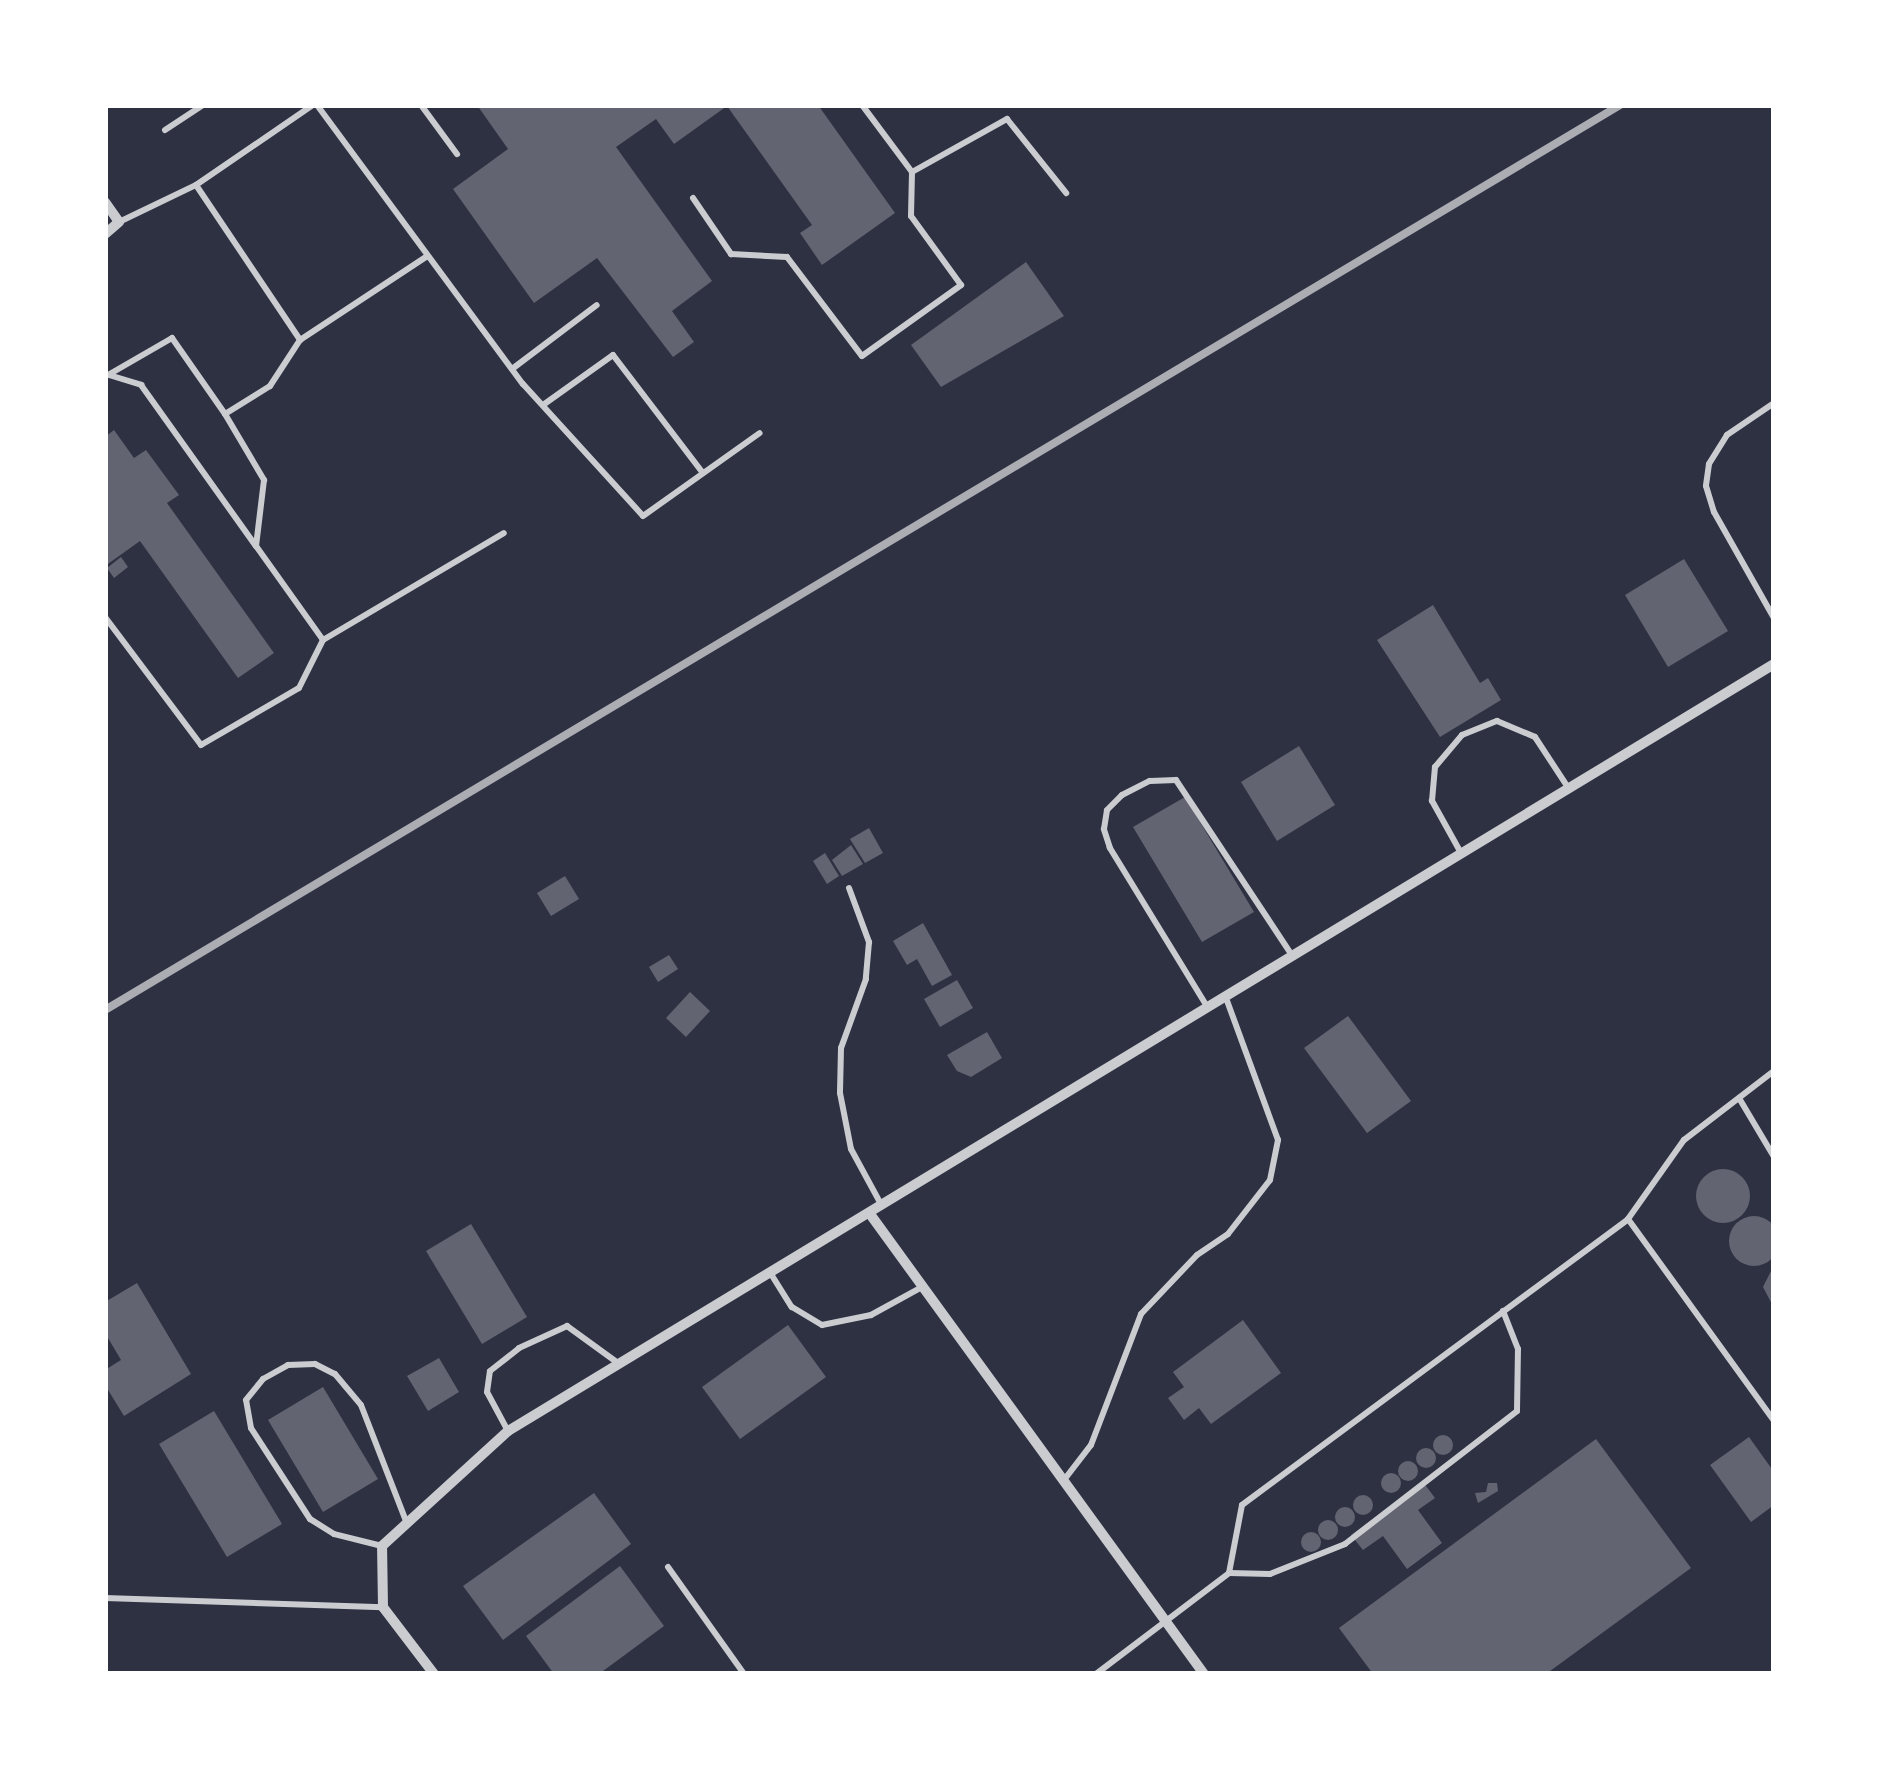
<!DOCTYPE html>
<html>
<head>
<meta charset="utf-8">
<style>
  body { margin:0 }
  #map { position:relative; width:1879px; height:1779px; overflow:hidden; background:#2d3142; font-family:Rubik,sans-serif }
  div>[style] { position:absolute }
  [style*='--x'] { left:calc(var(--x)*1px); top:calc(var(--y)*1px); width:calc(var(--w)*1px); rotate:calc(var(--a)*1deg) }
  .building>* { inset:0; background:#626471 }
  .round { border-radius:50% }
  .service>* { height:6px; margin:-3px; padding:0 3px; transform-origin:3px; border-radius:3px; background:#caccd0 }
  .minor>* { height:10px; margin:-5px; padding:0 5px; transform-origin:5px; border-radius:5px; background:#caccd0 }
  .rail>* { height:8px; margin:-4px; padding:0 4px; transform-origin:4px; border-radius:4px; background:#abadb3 }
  span { translate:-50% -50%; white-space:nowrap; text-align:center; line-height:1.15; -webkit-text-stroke:8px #fff; paint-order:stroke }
  .frame { position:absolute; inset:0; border:108px solid #fff; pointer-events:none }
</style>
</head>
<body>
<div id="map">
  <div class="building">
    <div style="clip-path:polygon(477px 105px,818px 105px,895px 213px,822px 265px,800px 233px,812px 225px,727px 106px,674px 144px,656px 119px,616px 147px,712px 281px,672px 311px,694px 342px,673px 357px,597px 258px,534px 303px,453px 189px,508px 149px)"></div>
    <div style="clip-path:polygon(1026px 262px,1064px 316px,941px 387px,911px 345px)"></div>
    <div style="clip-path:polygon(114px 430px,134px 458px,146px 450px,179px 495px,167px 503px,274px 653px,238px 678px,140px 541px,105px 566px,105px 437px)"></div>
    <div style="clip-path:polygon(121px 557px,128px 567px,114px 578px,107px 568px)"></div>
    <div style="clip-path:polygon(1684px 559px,1728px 631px,1668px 667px,1625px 595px)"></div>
    <div style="clip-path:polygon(1433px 605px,1480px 683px,1488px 678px,1501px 700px,1440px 737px,1377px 640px)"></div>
    <div style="clip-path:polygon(1299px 746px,1335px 805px,1277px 841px,1241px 782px)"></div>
    <div style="clip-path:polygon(1185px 797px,1254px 912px,1202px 942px,1133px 827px)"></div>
    <div style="clip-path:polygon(869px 828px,883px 853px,865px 863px,850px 839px)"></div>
    <div style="clip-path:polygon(851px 845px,863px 864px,842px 876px,832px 860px)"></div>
    <div style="clip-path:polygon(825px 853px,839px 876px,827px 884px,813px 861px)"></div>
    <div style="clip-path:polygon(565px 876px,579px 899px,551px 916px,537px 893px)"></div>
    <div style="clip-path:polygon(923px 923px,952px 975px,932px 986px,917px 959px,907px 965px,893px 941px)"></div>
    <div style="clip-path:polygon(669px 955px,678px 969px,658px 982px,649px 967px)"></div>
    <div style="clip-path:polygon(957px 980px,973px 1008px,940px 1027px,924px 999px)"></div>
    <div style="clip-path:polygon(690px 992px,710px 1011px,686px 1037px,666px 1018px)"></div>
    <div style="clip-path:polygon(1348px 1016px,1411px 1101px,1367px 1133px,1304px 1048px)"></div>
    <div style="clip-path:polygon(987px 1032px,1002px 1058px,971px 1077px,957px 1071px,947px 1055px)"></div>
    <div class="round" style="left:1696px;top:1169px;width:54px;height:54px"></div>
    <div class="round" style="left:1729px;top:1216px;width:50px;height:50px"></div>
    <div style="clip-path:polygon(471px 1224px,527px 1317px,482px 1344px,426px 1251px)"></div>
    <div style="clip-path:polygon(1774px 1265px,1774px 1308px,1763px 1287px)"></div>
    <div style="clip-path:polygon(137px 1283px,191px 1374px,124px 1416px,105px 1385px,105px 1370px,121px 1360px,105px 1333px,105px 1302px)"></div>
    <div style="clip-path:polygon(1243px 1320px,1281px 1373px,1211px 1424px,1199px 1408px,1184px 1420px,1168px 1398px,1184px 1387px,1173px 1372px)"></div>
    <div style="clip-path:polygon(788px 1325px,826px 1377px,740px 1439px,702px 1387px)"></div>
    <div style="clip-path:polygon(439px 1358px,459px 1392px,428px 1411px,407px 1376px)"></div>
    <div style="clip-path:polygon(323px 1387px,378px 1479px,323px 1512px,268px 1420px)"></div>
    <div style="clip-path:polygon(214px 1411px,282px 1524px,227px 1557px,159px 1444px)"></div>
    <div class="round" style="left:1433px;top:1435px;width:20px;height:20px"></div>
    <div style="clip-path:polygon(1749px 1437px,1774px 1472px,1774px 1505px,1751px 1522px,1710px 1465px)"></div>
    <div style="clip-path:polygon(1596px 1439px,1691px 1568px,1546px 1674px,1373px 1674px,1339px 1628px)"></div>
    <div class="round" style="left:1416px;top:1448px;width:20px;height:20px"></div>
    <div class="round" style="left:1398px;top:1461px;width:20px;height:20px"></div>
    <div class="round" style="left:1381px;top:1473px;width:20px;height:20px"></div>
    <div style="clip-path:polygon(1423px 1482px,1435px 1498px,1418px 1510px,1442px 1543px,1407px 1569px,1383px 1536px,1363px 1550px,1351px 1535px)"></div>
    <div style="clip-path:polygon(1488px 1483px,1497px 1483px,1498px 1491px,1478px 1503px,1475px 1493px,1486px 1492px)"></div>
    <div style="clip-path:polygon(594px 1493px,631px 1544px,503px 1640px,463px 1586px)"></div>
    <div class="round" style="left:1353px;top:1495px;width:20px;height:20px"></div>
    <div class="round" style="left:1335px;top:1507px;width:20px;height:20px"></div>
    <div class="round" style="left:1318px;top:1520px;width:20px;height:20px"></div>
    <div class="round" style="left:1301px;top:1532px;width:20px;height:20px"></div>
    <div style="clip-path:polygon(620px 1566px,664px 1626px,599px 1674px,554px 1674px,526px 1636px)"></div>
  </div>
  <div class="service">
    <div style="--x:317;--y:105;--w:347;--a:53.6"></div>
    <div style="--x:523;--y:384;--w:178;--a:47.7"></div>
    <div style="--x:643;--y:516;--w:143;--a:-35.4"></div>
    <div style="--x:421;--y:105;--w:61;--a:53.7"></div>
    <div style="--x:165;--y:130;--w:45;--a:-33.3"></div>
    <div style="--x:912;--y:172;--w:109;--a:-29.2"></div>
    <div style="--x:1007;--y:119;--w:95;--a:51.4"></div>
    <div style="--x:196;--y:185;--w:187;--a:56.1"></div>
    <div style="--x:300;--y:340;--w:151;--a:-33.4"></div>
    <div style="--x:693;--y:198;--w:68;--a:55.8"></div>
    <div style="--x:731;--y:254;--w:56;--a:3.1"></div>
    <div style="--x:787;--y:257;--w:124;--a:52.9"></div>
    <div style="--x:862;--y:356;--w:122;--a:-35.6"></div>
    <div style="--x:961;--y:285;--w:85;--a:-125.9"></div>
    <div style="--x:911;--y:216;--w:44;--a:-88.7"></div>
    <div style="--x:912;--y:172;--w:84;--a:-126.7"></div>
    <div style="--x:119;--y:222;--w:85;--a:-25.7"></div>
    <div style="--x:196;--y:185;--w:142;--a:-34.4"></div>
    <div style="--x:512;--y:369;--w:106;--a:-37"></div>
    <div style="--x:108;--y:375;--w:74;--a:-30"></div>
    <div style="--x:172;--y:338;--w:93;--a:55.1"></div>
    <div style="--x:225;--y:414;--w:53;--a:-31.9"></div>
    <div style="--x:270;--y:386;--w:55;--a:-56.9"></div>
    <div style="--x:109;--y:375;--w:34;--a:17"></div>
    <div style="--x:141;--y:385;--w:198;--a:54.5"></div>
    <div style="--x:1774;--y:403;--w:57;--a:145.8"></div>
    <div style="--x:1727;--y:435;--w:34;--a:122"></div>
    <div style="--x:1709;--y:464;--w:22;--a:98"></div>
    <div style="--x:1706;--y:486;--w:27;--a:73"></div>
    <div style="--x:1714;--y:512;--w:122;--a:60.5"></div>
    <div style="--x:543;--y:405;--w:86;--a:-35.5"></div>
    <div style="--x:613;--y:355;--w:148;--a:52.7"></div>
    <div style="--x:225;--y:414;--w:77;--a:59.4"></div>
    <div style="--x:264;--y:480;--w:66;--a:96.9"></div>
    <div style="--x:256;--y:546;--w:115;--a:54.5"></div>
    <div style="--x:105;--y:617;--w:160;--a:53.1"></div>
    <div style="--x:201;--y:745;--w:113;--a:-30.2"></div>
    <div style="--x:299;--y:688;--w:54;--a:-63.4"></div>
    <div style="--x:323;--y:640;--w:210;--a:-30.6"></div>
    <div style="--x:1461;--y:853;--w:60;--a:-119.1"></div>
    <div style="--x:1432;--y:801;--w:34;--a:-85"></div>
    <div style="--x:1435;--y:767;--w:42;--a:-49.8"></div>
    <div style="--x:1462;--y:735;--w:38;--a:-22"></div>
    <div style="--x:1497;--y:721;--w:41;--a:22.8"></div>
    <div style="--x:1535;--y:737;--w:62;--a:56.8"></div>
    <div style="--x:849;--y:888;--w:58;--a:69.7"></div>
    <div style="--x:869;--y:942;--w:37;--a:95"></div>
    <div style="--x:866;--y:979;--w:73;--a:109.9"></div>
    <div style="--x:841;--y:1048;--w:45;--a:91.3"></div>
    <div style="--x:840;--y:1093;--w:57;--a:78.9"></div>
    <div style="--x:851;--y:1149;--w:65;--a:61.5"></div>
    <div style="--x:1208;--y:1008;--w:188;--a:-121.5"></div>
    <div style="--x:1110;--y:848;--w:20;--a:-108"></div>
    <div style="--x:1104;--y:829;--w:19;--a:-81"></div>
    <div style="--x:1107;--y:810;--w:21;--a:-45"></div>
    <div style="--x:1122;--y:795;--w:31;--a:-27"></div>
    <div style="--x:1150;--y:781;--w:26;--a:-2"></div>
    <div style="--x:1176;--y:780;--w:212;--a:56.5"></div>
    <div style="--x:1739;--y:1098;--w:69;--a:59.3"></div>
    <div style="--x:1628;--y:1219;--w:249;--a:54.1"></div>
    <div style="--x:771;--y:1274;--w:39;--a:58"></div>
    <div style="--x:792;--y:1307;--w:35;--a:31"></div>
    <div style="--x:822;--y:1325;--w:50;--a:-11.5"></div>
    <div style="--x:871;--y:1315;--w:58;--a:-28.8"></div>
    <div style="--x:508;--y:1431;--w:44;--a:-118.3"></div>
    <div style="--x:487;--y:1392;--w:21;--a:-82"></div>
    <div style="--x:490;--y:1371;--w:37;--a:-38"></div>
    <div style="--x:519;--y:1348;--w:53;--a:-24.6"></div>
    <div style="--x:567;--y:1326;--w:63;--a:36"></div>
    <div style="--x:1064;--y:1480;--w:44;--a:-52.4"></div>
    <div style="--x:1091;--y:1445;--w:140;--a:-69.1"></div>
    <div style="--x:1141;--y:1314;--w:81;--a:-46.5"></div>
    <div style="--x:1197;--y:1255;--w:37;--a:-34"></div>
    <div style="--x:1228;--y:1234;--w:68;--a:-52.1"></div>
    <div style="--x:1270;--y:1180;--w:41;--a:-78.7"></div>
    <div style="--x:1278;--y:1140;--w:151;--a:-110.1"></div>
    <div style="--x:382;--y:1546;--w:49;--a:-166"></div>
    <div style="--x:334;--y:1534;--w:28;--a:-148"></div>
    <div style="--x:310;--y:1519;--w:108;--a:-123"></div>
    <div style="--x:251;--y:1428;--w:28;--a:-100"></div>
    <div style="--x:246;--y:1400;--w:27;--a:-51"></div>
    <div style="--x:263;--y:1379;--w:29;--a:-29"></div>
    <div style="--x:288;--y:1365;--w:27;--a:-2"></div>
    <div style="--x:315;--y:1364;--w:22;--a:27"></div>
    <div style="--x:335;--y:1374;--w:40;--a:50"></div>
    <div style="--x:361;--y:1405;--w:124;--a:68.8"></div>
    <div style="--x:668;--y:1567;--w:131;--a:54.6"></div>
    <div style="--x:1229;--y:1573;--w:41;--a:1.4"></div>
    <div style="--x:1270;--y:1574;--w:81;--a:-21.8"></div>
    <div style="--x:1345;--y:1544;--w:217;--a:-37.7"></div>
    <div style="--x:1517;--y:1411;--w:62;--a:-89.1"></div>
    <div style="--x:1518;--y:1349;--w:41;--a:-111.5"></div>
    <div style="--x:105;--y:1598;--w:278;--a:1.9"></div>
    <div style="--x:504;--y:1674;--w:8;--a:0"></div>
    <div style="--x:1096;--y:1674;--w:167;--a:-37.2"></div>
    <div style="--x:1229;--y:1573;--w:69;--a:-79.2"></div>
    <div style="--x:1242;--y:1505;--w:480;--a:-36.5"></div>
    <div style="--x:1628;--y:1219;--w:97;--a:-54.7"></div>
    <div style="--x:1684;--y:1140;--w:113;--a:-37.5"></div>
  </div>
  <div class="minor">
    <div style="--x:105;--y:202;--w:24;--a:55"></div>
    <div style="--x:119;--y:222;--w:18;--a:139"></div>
    <div style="--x:870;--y:1214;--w:568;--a:54.02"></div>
    <div style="--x:434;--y:1674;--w:84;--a:-127.3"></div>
    <div style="--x:383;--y:1607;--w:61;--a:-90.9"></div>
    <div style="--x:382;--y:1546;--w:171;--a:-42.4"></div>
    <div style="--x:508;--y:1431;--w:1480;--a:-31.21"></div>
  </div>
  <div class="rail">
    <div style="--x:105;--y:1010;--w:1765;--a:-30.85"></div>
  </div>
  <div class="frame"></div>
</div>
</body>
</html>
